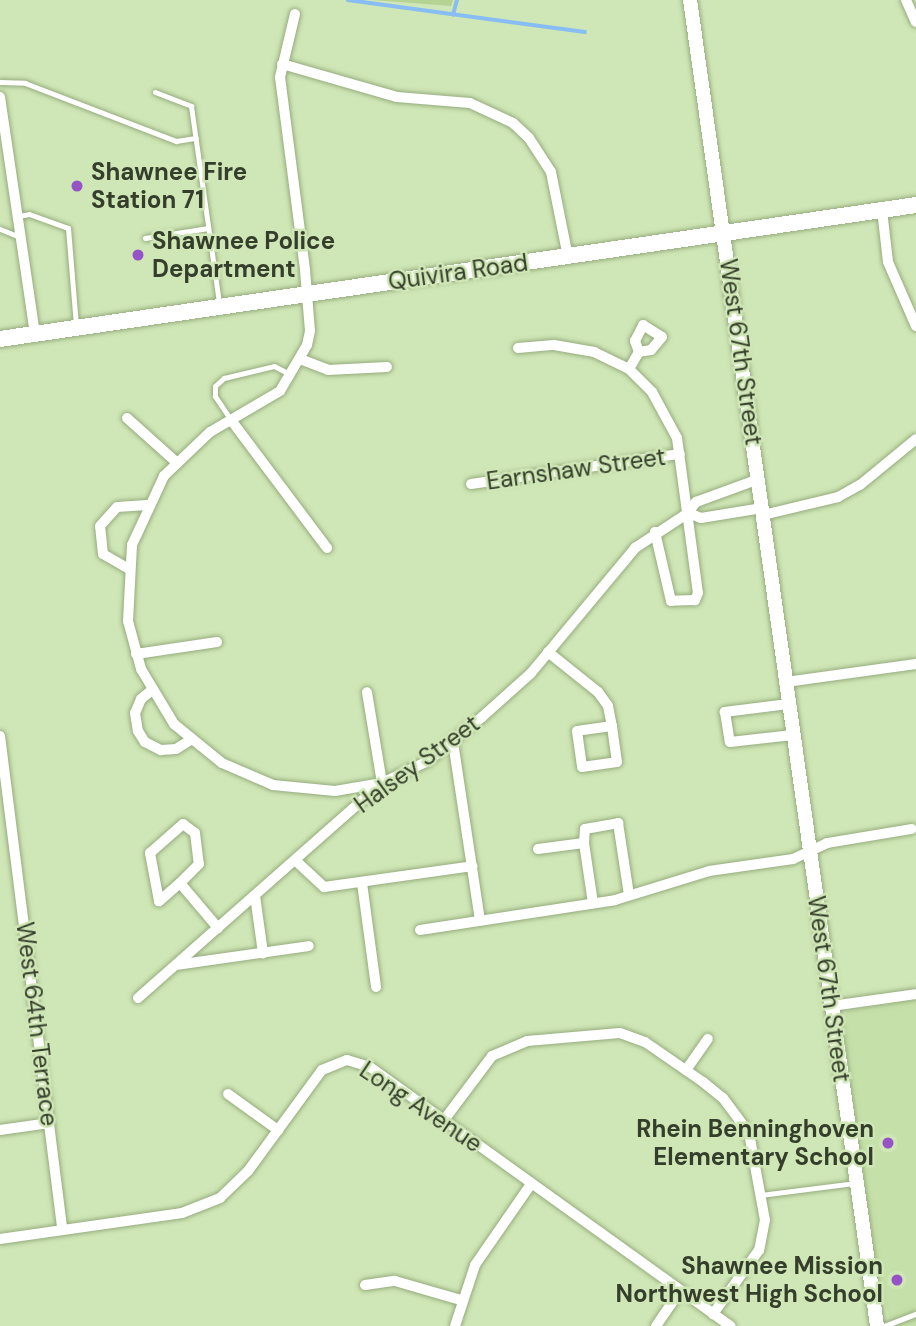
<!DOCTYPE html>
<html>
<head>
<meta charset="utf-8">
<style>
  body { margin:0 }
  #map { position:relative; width:916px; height:1326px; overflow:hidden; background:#cfe6b6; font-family:"DM Sans",sans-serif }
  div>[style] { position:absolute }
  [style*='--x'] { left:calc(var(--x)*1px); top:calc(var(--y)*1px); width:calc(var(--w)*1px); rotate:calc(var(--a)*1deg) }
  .built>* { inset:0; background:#c5e0a8 }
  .green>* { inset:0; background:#b5d493 }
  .stream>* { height:3.5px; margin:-1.75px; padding:0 1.75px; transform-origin:1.75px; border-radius:1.75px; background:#87bdf2 }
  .roads { filter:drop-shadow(0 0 2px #96ac7e) drop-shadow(0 0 2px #96ac7e) }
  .lane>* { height:5px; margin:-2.5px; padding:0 2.5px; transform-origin:2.5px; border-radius:2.5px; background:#fff }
  .street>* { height:10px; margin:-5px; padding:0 5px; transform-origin:5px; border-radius:5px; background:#fff }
  .secondary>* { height:14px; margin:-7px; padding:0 7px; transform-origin:7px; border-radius:7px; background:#fff }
  .primary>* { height:16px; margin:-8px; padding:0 8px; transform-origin:8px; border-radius:8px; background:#fff }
  .dots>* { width:19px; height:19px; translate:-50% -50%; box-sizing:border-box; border:4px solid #cfe6b6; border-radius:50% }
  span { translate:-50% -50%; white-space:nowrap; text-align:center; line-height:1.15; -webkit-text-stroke:5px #cfe6b6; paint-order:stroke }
  .poi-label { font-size:24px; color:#353e2b; font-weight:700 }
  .left { translate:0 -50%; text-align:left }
  .right { translate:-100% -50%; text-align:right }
  .street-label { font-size:24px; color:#353e2b }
</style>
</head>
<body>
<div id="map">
  <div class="built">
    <div style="clip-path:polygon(916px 1000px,916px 1326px,891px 1326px,876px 1264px,843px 1022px,847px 1011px)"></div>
  </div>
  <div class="green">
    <div style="clip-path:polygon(373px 0,453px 0,451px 6px)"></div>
  </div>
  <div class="stream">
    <div style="--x:348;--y:0;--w:239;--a:7.7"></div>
    <div style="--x:453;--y:15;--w:16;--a:-75"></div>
  </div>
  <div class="roads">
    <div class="lane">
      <div style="--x:0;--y:82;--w:25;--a:2"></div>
      <div style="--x:25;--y:83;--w:162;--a:21"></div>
      <div style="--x:176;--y:141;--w:20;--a:-9"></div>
      <div style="--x:155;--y:92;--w:39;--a:21"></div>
      <div style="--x:191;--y:106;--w:199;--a:81.9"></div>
      <div style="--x:18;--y:216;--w:11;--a:-10"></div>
      <div style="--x:29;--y:214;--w:41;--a:19.7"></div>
      <div style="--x:68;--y:228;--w:97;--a:85.3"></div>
      <div style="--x:0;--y:229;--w:22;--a:22"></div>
      <div style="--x:145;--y:238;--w:64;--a:-9"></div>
      <div style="--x:231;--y:420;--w:29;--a:-124"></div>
      <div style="--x:215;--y:396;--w:10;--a:-90"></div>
      <div style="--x:215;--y:386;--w:12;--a:-42"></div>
      <div style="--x:224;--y:378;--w:51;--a:-13.5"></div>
      <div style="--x:274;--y:366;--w:18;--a:27"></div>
      <div style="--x:761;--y:1195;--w:95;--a:-7.3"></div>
      <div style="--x:884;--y:1326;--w:34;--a:-21"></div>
    </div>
    <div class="street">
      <div style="--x:906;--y:0;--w:24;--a:66"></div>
      <div style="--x:295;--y:14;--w:65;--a:103.4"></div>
      <div style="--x:280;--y:77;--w:195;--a:82.6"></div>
      <div style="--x:305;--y:270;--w:61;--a:85.3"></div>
      <div style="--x:310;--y:331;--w:14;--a:102"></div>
      <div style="--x:307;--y:345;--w:53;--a:120.4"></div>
      <div style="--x:280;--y:391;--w:81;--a:149.6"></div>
      <div style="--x:210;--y:432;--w:64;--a:136.3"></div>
      <div style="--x:164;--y:476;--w:76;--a:114.9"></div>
      <div style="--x:132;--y:545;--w:76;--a:93"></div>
      <div style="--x:128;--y:621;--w:50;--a:74.8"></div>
      <div style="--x:141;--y:669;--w:64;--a:59"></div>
      <div style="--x:174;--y:724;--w:62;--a:39.1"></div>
      <div style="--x:222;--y:763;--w:56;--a:23.3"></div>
      <div style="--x:273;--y:785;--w:62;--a:5.5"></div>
      <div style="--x:335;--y:791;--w:48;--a:-9.7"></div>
      <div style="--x:382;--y:783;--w:92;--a:-99.4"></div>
      <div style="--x:282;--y:64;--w:120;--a:16"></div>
      <div style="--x:397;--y:97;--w:73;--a:4.7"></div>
      <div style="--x:470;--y:103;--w:47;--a:24.9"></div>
      <div style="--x:513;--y:123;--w:22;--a:43"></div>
      <div style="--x:529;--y:138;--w:40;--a:57.1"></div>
      <div style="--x:551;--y:172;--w:87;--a:78.7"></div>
      <div style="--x:0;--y:97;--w:240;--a:81.6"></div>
      <div style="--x:882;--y:210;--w:52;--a:83.4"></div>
      <div style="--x:888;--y:262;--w:70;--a:66.4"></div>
      <div style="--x:518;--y:348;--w:36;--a:-5"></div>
      <div style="--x:554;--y:345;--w:41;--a:9.9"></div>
      <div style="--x:594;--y:352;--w:39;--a:26"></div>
      <div style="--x:629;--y:369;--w:33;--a:45"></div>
      <div style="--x:652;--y:392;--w:52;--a:61.5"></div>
      <div style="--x:677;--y:438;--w:156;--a:82.3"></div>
      <div style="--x:698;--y:593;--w:8;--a:113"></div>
      <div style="--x:695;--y:600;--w:24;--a:178"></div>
      <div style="--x:671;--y:601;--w:71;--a:-103.1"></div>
      <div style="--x:300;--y:359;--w:30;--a:21"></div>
      <div style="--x:328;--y:370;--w:59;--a:-2.9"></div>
      <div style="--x:629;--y:369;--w:20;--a:-60"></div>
      <div style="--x:639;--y:352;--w:12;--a:-110"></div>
      <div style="--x:635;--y:341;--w:18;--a:-63"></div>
      <div style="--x:643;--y:325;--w:22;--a:32"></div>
      <div style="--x:662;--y:337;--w:17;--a:130"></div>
      <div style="--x:651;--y:350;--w:12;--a:171"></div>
      <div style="--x:127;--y:418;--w:66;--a:41.9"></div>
      <div style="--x:231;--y:420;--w:160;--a:53.1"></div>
      <div style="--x:471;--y:484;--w:211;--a:-8.2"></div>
      <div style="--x:688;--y:513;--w:14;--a:21"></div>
      <div style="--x:701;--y:518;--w:62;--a:-9.3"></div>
      <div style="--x:763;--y:515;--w:77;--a:-13.5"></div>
      <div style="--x:838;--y:497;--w:25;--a:-29"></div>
      <div style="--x:860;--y:485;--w:72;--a:-39.4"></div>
      <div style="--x:129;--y:569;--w:30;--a:-150"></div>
      <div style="--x:103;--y:554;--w:28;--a:-96"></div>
      <div style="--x:100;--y:526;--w:25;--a:-48"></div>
      <div style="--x:117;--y:507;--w:30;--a:-4"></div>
      <div style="--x:548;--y:652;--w:64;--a:38.7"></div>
      <div style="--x:598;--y:692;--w:17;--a:54"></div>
      <div style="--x:608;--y:706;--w:20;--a:79"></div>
      <div style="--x:612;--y:726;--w:35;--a:172"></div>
      <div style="--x:577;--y:731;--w:36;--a:82"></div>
      <div style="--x:582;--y:767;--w:35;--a:-8"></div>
      <div style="--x:617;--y:762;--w:36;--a:-98"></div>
      <div style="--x:136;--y:654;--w:82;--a:-8.4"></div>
      <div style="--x:786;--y:682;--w:131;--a:-7.9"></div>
      <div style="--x:152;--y:690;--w:14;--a:141"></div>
      <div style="--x:141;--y:699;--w:15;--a:113"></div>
      <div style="--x:135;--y:713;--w:18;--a:81"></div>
      <div style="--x:138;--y:731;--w:13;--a:58"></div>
      <div style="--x:145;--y:742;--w:18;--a:27"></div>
      <div style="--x:161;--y:750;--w:15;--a:-4"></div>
      <div style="--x:176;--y:749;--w:19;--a:-32"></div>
      <div style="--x:788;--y:704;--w:64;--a:172.8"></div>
      <div style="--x:725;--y:712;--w:30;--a:81"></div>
      <div style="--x:730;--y:742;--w:63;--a:-6.3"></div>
      <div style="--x:0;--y:736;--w:497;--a:82.8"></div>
      <div style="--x:453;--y:742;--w:180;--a:81.4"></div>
      <div style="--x:584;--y:843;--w:14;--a:-86"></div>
      <div style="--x:585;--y:829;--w:34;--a:-10"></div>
      <div style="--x:618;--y:823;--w:73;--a:81.3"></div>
      <div style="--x:538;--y:849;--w:46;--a:-7.4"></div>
      <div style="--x:584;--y:843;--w:61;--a:81.5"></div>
      <div style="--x:295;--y:860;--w:40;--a:43"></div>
      <div style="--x:324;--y:887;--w:150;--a:-8"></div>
      <div style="--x:180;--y:883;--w:28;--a:139"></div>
      <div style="--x:159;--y:901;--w:49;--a:-100.6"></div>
      <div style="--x:150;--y:853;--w:44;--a:-41.3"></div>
      <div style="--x:183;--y:824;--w:15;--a:37"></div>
      <div style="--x:195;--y:833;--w:31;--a:83"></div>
      <div style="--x:199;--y:864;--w:27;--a:135"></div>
      <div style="--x:180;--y:883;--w:59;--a:49.8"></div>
      <div style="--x:362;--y:883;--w:105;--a:82.3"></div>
      <div style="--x:255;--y:896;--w:58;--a:82"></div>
      <div style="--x:420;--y:930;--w:197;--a:-8.7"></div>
      <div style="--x:615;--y:900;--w:98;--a:-17.1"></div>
      <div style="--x:709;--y:871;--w:85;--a:-8.1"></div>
      <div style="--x:793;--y:859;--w:38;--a:-25"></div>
      <div style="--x:827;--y:843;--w:86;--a:-9.4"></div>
      <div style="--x:176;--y:965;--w:134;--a:-8.1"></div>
      <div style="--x:138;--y:998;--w:325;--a:-41.4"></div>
      <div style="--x:382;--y:783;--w:51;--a:-25.6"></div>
      <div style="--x:428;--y:761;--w:70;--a:-39.2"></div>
      <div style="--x:482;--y:717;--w:66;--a:-41.9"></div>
      <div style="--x:531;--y:673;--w:163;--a:-50.2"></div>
      <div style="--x:635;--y:548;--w:64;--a:-33.4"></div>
      <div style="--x:688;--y:513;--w:14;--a:-54"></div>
      <div style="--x:696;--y:502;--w:67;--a:-20.1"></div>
      <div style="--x:831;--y:1006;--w:86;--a:-8"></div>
      <div style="--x:686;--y:1070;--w:38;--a:-55"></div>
      <div style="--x:228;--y:1094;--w:62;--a:35.8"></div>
      <div style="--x:444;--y:1120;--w:80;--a:-53.1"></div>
      <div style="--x:492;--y:1056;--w:38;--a:-23"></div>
      <div style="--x:527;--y:1041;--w:93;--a:-4.9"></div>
      <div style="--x:620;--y:1033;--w:27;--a:20"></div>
      <div style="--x:645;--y:1042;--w:70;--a:34.6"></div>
      <div style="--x:703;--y:1082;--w:26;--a:39"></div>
      <div style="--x:723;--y:1098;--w:44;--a:53.4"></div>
      <div style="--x:749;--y:1133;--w:88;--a:79.6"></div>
      <div style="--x:765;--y:1220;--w:31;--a:101"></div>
      <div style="--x:759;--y:1250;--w:79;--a:125.7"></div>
      <div style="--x:0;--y:1130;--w:50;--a:-8"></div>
      <div style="--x:0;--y:1239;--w:184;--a:-8.1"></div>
      <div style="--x:182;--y:1213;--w:41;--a:-21.5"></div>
      <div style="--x:220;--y:1198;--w:39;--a:-44"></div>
      <div style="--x:248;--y:1171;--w:125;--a:-53.8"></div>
      <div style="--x:322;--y:1070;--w:27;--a:-22"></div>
      <div style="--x:347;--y:1060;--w:24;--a:17"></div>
      <div style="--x:370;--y:1067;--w:444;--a:35.7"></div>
      <div style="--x:365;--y:1285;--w:30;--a:-8"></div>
      <div style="--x:395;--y:1281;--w:69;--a:16.1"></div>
      <div style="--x:455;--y:1326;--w:64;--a:-71.8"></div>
      <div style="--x:475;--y:1265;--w:98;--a:-55.3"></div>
      <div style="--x:656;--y:1326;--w:42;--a:-55.6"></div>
    </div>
    <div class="secondary">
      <div style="--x:690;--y:0;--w:1339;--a:81.97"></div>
    </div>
    <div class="primary">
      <div style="--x:0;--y:339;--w:926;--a:-8.32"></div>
    </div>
  </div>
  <div class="dots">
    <div style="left:77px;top:186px;background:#9652c7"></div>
    <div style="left:138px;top:255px;background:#9652c7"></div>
    <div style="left:888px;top:1143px;background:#9652c7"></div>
    <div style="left:897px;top:1280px;background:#9652c7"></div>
  </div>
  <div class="poi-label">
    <span class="left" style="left:91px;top:186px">Shawnee Fire<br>Station 71</span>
    <span class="left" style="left:152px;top:255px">Shawnee Police<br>Department</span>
    <span class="right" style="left:874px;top:1143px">Rhein Benninghoven<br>Elementary School</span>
    <span class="right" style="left:883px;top:1280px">Shawnee Mission<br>Northwest High School</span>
  </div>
  <div class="street-label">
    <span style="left:458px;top:272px;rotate:-8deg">Quivira Road</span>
    <span style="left:741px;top:352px;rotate:82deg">West 67th Street</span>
    <span style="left:576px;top:469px;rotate:-8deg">Earnshaw Street</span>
    <span style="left:417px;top:764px;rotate:-36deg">Halsey Street</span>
    <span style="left:829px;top:989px;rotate:82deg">West 67th Street</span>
    <span style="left:37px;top:1024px;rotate:83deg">West 64th Terrace</span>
    <span style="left:421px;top:1107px;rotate:34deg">Long Avenue</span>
  </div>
</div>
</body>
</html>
